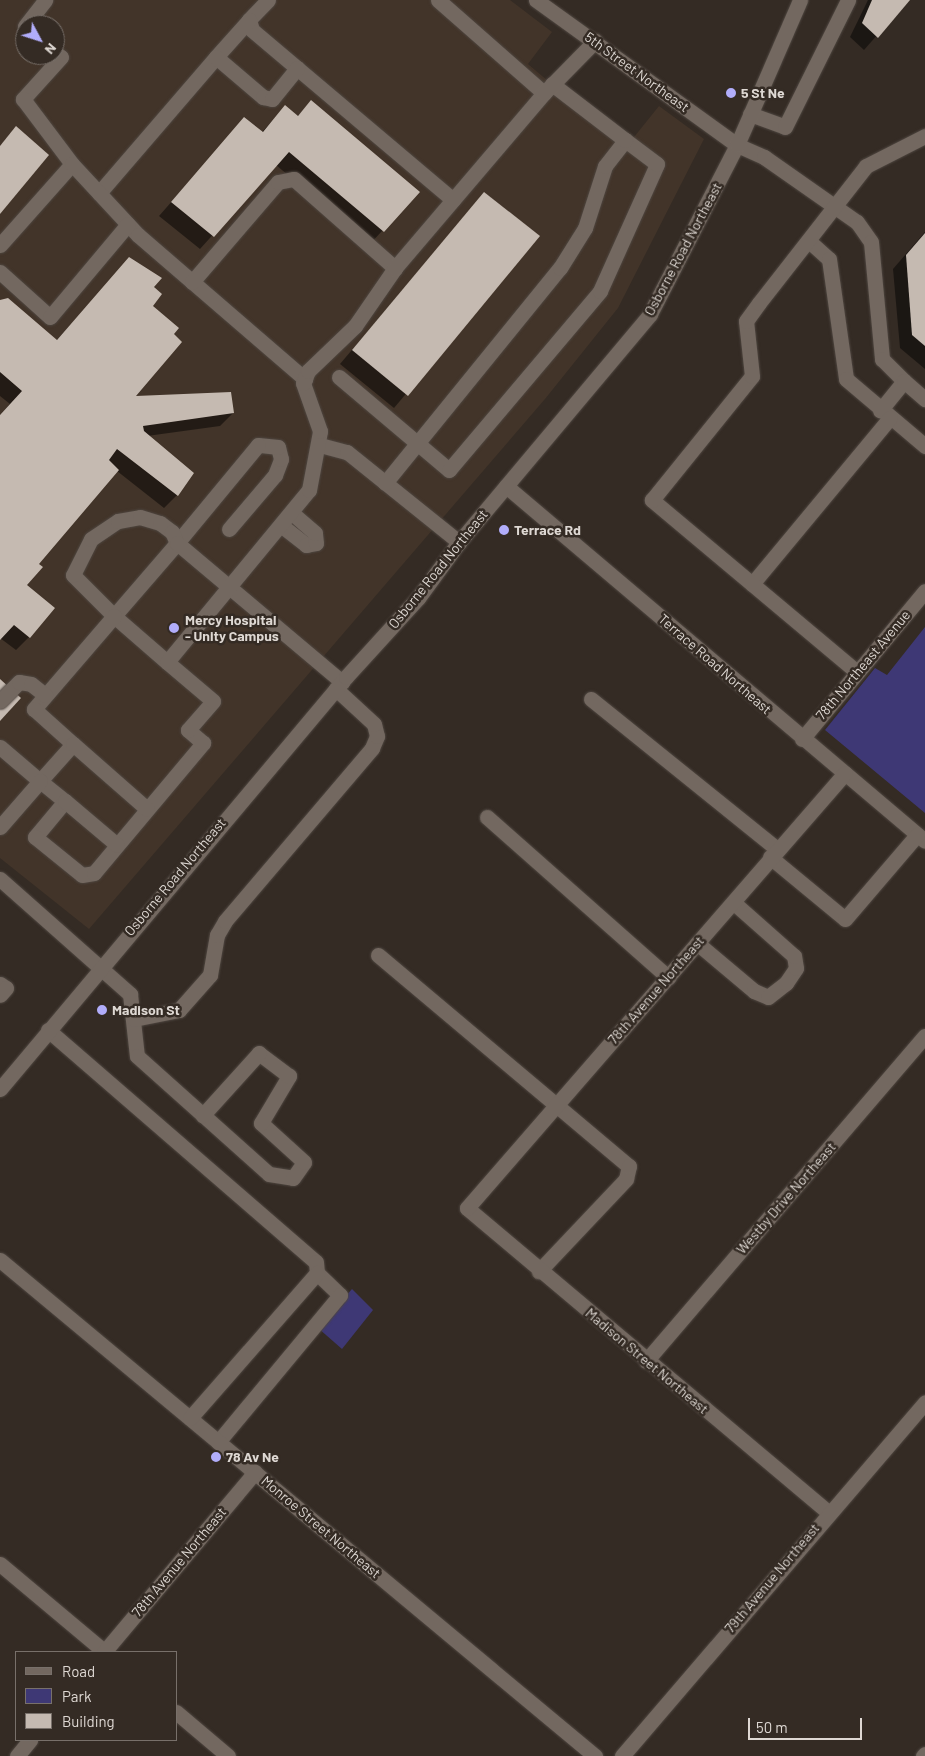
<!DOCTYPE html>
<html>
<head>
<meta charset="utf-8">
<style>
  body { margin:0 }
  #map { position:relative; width:925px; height:1756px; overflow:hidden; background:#342b24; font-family:Barlow,sans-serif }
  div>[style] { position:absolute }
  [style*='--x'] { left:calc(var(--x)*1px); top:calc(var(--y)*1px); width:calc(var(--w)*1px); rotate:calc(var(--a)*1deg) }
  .built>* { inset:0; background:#423429 }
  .green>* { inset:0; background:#3e3875 }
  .shadow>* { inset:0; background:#0007 }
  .building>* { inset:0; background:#c5bab1 }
  .roads { filter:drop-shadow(0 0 1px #4e4640) drop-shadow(0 0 1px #4e4640) }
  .minor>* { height:15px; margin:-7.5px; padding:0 7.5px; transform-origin:7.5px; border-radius:7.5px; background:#736860 }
  .dots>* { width:14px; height:14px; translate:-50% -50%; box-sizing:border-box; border:2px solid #342b24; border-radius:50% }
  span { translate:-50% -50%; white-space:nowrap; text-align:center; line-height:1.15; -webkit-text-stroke:5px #342b24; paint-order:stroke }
  .street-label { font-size:14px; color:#ded8d3 }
  .poi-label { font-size:14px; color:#ded8d3; font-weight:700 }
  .left { translate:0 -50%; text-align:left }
  .legend { position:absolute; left:15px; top:1651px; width:162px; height:90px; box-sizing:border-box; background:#342b24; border:1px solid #78706a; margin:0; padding:6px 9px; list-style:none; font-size:15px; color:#ded8d3 }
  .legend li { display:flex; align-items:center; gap:10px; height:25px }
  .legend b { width:25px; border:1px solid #78706a }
  .north { position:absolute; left:15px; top:15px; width:50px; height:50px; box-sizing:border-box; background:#342b24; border:1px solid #78706a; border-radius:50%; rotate:130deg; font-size:14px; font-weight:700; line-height:20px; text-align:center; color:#ded8d3 }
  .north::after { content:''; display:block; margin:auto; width:18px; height:22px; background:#b1adfa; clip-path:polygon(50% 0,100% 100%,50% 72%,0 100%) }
  .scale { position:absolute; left:748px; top:1718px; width:114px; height:22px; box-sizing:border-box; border:2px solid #ded8d3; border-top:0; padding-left:6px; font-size:15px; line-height:18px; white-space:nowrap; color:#ded8d3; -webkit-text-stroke:4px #342b24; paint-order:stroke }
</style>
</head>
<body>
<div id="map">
  <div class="built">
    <div style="clip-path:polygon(evenodd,0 0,510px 0,552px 32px,528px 64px,626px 147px,659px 106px,704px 139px,618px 308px,545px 399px,89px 929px,0 858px,0 0,25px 25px,55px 25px,55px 55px,25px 55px,25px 25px)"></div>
  </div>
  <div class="green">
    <div style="clip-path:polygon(925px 627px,925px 813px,825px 730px,875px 668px,887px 675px)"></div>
    <div style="clip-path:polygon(352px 1289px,373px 1310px,342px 1349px,318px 1328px)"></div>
  </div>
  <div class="shadow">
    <div style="clip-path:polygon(868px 0,908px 0,864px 50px,850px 37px)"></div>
    <div style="clip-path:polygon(311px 102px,418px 192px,370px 244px,276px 165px,200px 249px,159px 216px,244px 119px,262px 132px,285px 107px,297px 117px)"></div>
    <div style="clip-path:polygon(485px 193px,539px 236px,394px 408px,340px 364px)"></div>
    <div style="clip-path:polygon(925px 232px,925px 369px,900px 348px,893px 269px)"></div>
    <div style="clip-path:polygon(129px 259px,152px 287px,134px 397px,233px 413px,220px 426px,147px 436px,177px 495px,164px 508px,117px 471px,37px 564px,26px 585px,29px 637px,16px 650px,0 638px,0 415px,10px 404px,0 396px,0 302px,56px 341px)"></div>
  </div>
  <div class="building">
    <div style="clip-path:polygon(872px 0,910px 0,878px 38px,862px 23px)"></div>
    <div style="clip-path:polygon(311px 100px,420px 192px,384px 232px,289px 152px,214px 237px,171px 202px,244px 117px,263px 132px,285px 105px,298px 116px)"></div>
    <div style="clip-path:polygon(16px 126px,49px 155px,0 214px,0 146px)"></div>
    <div style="clip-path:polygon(484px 192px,540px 236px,408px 396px,352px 350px)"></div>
    <div style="clip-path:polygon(925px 233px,925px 346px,912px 335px,906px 255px)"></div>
    <div style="clip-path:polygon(129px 257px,162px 278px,154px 287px,162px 294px,153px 306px,179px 328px,174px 334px,182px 342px,136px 396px,231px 392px,234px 413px,143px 426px,144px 431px,194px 473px,178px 496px,117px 449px,109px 460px,119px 470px,39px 564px,43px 567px,27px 585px,55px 608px,30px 638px,14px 625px,0 640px,0 415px,22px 391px,0 372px,0 300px,8px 298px,57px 340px)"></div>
    <div style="clip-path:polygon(0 679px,21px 698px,0 721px)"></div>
  </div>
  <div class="roads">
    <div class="minor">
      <div style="--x:268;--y:0;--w:28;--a:134"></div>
      <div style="--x:249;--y:20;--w:10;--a:73"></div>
      <div style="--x:252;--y:30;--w:263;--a:40.2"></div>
      <div style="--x:438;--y:0;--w:141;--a:41.3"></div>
      <div style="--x:536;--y:0;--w:248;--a:35.8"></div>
      <div style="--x:737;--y:145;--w:30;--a:24"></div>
      <div style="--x:764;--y:157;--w:113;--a:35"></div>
      <div style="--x:857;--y:222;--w:24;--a:55"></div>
      <div style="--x:871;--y:242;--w:118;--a:84.6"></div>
      <div style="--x:882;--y:359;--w:31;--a:45"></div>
      <div style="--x:904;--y:381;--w:38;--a:129"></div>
      <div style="--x:25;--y:26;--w:33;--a:-52"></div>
      <div style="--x:55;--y:53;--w:7;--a:34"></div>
      <div style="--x:61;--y:57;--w:57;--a:132.1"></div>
      <div style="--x:23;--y:99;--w:81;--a:53"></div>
      <div style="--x:216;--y:57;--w:50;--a:-48.3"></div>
      <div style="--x:750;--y:114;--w:37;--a:20"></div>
      <div style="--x:785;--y:127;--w:142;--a:-63.6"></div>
      <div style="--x:99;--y:193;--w:179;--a:-49.3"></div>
      <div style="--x:216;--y:57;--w:62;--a:40.4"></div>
      <div style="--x:263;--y:97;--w:9;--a:13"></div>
      <div style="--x:272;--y:99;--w:40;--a:-51"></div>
      <div style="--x:810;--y:242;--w:25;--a:42"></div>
      <div style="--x:829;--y:259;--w:121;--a:81.9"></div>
      <div style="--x:846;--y:379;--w:104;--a:40.3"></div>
      <div style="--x:0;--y:245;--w:108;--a:-48.4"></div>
      <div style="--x:72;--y:164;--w:97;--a:47.1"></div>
      <div style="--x:138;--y:235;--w:221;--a:40.8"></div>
      <div style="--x:0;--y:272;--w:67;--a:42"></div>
      <div style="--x:50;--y:317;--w:121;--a:-50"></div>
      <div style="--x:192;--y:282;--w:132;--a:-49.3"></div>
      <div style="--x:278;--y:182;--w:16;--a:-11"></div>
      <div style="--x:294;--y:179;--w:135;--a:41.4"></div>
      <div style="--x:339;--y:377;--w:144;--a:40.2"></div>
      <div style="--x:449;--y:470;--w:234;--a:-49.8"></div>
      <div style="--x:600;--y:291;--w:139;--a:-65.8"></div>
      <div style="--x:657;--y:164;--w:40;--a:-143"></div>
      <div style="--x:904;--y:381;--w:28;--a:41"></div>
      <div style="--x:320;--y:445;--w:28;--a:15"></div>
      <div style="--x:347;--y:452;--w:144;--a:38.8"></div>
      <div style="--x:385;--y:483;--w:277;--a:-50.9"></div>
      <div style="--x:560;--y:268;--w:47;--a:-58"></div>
      <div style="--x:585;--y:228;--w:65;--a:-72.1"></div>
      <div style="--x:605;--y:166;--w:33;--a:-52"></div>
      <div style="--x:625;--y:140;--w:92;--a:-142.5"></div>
      <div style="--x:506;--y:486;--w:549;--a:40.27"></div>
      <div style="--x:282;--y:526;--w:31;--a:38"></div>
      <div style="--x:306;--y:545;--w:10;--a:-11"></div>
      <div style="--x:316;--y:543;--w:10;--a:-96"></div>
      <div style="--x:315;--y:533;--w:30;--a:-139"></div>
      <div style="--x:229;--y:529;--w:71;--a:-49.6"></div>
      <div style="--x:275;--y:475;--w:17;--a:-69"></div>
      <div style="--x:281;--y:459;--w:12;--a:-104"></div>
      <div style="--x:278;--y:447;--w:20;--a:-174"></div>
      <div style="--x:258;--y:445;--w:127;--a:129.6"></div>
      <div style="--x:177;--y:543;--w:96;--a:130.8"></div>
      <div style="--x:114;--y:616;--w:58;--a:-135"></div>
      <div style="--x:73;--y:575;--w:40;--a:-63.4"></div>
      <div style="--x:91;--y:539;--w:32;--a:-34"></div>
      <div style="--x:118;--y:521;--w:22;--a:-10"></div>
      <div style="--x:140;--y:517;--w:21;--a:17"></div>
      <div style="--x:160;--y:523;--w:15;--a:37"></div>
      <div style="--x:172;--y:532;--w:12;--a:66"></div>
      <div style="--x:177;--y:543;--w:216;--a:40.1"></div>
      <div style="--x:752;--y:584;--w:216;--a:-50.3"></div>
      <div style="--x:167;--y:662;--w:70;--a:-139"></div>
      <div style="--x:114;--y:616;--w:123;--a:130.7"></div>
      <div style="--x:34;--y:709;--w:52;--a:41.9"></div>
      <div style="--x:73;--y:744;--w:50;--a:131.7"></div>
      <div style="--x:40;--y:781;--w:32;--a:39"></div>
      <div style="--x:65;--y:801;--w:47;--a:129.8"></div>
      <div style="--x:35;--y:837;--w:60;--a:39"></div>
      <div style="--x:82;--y:875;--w:12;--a:-9"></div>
      <div style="--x:94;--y:873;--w:170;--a:-50"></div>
      <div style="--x:203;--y:743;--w:20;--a:-139"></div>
      <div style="--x:188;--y:730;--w:38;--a:-49"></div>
      <div style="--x:213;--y:701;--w:60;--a:-139.7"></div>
      <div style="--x:167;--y:662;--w:223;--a:-50.5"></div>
      <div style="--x:309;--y:490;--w:60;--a:-79.4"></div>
      <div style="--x:320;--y:431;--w:51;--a:-109.5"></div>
      <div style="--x:303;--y:383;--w:13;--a:-67"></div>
      <div style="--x:308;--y:371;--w:65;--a:-43.8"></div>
      <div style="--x:355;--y:326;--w:70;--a:-55.4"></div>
      <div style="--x:395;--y:268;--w:230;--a:-49.6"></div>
      <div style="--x:544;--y:93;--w:73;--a:-45.6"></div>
      <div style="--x:857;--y:672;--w:268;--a:-140"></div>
      <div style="--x:652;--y:500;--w:159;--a:-51.1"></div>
      <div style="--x:752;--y:376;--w:55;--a:-96.2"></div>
      <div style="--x:746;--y:321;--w:22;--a:-54"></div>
      <div style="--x:759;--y:303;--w:174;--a:-52"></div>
      <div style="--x:866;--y:166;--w:66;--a:-27"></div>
      <div style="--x:591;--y:699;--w:240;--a:38.9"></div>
      <div style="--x:0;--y:701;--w:27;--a:-45"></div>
      <div style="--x:19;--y:682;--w:12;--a:9"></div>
      <div style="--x:31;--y:684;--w:18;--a:38"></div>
      <div style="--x:802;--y:739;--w:192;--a:-50.3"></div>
      <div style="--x:73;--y:744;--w:98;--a:41.3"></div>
      <div style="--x:0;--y:747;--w:52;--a:40.4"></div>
      <div style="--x:40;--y:781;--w:61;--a:131"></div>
      <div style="--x:65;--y:801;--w:68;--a:40.2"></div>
      <div style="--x:487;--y:817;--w:242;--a:41.5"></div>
      <div style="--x:770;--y:857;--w:97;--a:39.6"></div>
      <div style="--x:845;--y:919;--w:111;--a:-49.4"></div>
      <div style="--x:0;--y:879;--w:174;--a:41.5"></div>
      <div style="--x:130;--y:994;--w:62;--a:83.6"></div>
      <div style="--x:137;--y:1056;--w:177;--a:41.8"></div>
      <div style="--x:269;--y:1174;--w:24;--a:9"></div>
      <div style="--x:293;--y:1178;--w:19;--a:-55"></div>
      <div style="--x:304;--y:1162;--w:58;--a:-137.8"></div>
      <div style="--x:261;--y:1123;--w:55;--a:-59.2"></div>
      <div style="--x:289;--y:1076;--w:38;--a:-143"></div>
      <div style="--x:259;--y:1053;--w:84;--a:132.1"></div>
      <div style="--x:697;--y:943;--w:75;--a:40.1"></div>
      <div style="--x:754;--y:991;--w:15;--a:23"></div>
      <div style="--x:768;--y:997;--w:23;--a:-38"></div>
      <div style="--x:786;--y:983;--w:18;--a:-56"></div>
      <div style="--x:796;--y:968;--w:12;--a:-99"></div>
      <div style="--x:794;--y:956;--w:81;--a:-138.5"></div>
      <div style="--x:378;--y:955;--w:328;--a:40.1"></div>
      <div style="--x:629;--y:1166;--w:13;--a:103"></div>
      <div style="--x:626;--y:1179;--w:127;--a:133.4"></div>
      <div style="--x:0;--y:984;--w:7;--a:34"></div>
      <div style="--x:6;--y:988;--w:9;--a:131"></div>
      <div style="--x:134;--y:1019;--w:46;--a:-11.3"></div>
      <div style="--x:179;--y:1010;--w:47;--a:-48.5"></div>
      <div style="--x:210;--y:975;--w:41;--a:-80.1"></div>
      <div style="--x:217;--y:935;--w:16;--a:-60"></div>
      <div style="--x:225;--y:921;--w:227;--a:-49.6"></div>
      <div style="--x:372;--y:748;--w:13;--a:-67"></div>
      <div style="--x:377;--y:736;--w:12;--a:-104"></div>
      <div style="--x:374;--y:724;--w:52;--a:-137.4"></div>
      <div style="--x:48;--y:1030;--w:354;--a:40.9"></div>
      <div style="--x:316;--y:1262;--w:11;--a:85"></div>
      <div style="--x:317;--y:1273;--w:32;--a:44"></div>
      <div style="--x:340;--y:1295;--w:191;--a:129.7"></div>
      <div style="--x:0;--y:1089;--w:538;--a:-49.98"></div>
      <div style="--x:346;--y:677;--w:107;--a:-47.7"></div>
      <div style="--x:418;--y:598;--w:69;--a:-53.8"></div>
      <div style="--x:459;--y:542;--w:297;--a:-50"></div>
      <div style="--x:650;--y:314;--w:190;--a:-62.8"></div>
      <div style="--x:737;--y:145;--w:158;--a:-66.5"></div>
      <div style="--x:0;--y:1260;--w:775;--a:39.82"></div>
      <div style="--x:646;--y:1361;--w:428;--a:-49.4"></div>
      <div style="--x:190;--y:1418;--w:193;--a:-48.8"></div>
      <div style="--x:828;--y:1512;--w:472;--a:-139.9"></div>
      <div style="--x:467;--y:1208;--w:576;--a:-49.01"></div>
      <div style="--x:0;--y:1564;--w:137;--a:40"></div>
      <div style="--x:104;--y:1652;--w:235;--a:-50"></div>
      <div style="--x:176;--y:1712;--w:68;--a:40.2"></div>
      <div style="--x:17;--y:1756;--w:21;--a:-51"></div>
      <div style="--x:622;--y:1756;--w:466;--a:-49.4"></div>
      <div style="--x:923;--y:1756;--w:3;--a:-45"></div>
    </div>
  </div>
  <div class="dots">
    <div style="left:731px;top:93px;background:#b1adfa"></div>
    <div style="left:504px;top:530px;background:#b1adfa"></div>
    <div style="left:174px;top:628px;background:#b1adfa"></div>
    <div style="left:102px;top:1010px;background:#b1adfa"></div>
    <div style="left:216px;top:1457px;background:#b1adfa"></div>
  </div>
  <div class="street-label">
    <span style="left:637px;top:72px;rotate:36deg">5th Street Northeast</span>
    <span style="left:683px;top:249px;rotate:-62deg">Osborne Road Northeast</span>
    <span style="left:438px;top:569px;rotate:-51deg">Osborne Road Northeast</span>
    <span style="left:715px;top:664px;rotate:41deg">Terrace Road Northeast</span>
    <span style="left:863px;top:665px;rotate:-50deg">78th Northeast Avenue</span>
    <span style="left:175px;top:877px;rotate:-50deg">Osborne Road Northeast</span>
    <span style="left:656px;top:990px;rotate:-49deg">78th Avenue Northeast</span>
    <span style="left:786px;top:1198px;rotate:-49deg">Westby Drive Northeast</span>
    <span style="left:647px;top:1361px;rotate:40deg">Madison Street Northeast</span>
    <span style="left:321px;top:1527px;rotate:40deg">Monroe Street Northeast</span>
    <span style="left:179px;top:1562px;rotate:-50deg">78th Avenue Northeast</span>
    <span style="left:772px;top:1578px;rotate:-50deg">79th Avenue Northeast</span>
  </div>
  <div class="poi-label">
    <span class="left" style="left:741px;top:93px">5 St Ne</span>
    <span class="left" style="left:514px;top:530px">Terrace Rd</span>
    <span class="left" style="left:185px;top:628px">Mercy Hospital<br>- Unity Campus</span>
    <span class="left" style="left:112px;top:1010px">Madison St</span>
    <span class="left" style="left:226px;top:1457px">78 Av Ne</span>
  </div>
  <ul class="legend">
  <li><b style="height:6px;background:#736860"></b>Road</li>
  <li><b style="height:14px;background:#3e3875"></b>Park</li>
  <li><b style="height:14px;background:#c5bab1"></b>Building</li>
  </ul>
  <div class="north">N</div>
  <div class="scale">50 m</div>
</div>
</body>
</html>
